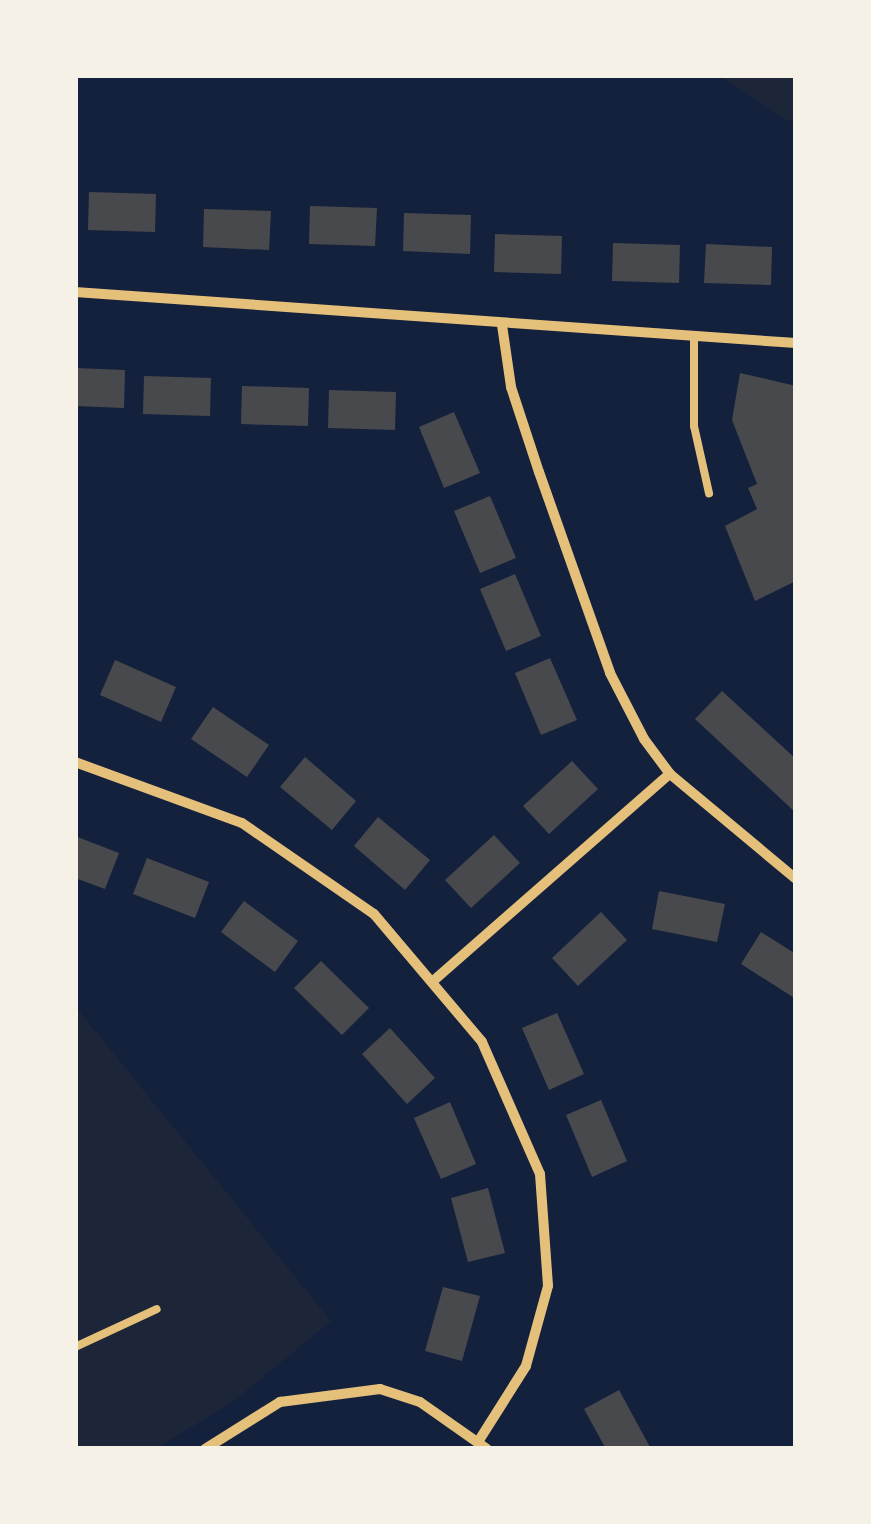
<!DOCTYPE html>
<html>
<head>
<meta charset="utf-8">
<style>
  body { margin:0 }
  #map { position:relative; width:871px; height:1524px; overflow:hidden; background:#14213d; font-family:"Archivo Narrow",sans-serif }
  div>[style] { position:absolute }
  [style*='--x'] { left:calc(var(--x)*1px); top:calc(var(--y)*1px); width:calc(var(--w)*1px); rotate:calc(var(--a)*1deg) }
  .green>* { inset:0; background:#1d2539 }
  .building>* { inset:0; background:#48494c }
  .service>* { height:8px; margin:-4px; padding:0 4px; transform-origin:4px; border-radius:4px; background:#e5c07b }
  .minor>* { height:10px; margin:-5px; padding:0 5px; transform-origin:5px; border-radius:5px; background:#e5c07b }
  span { translate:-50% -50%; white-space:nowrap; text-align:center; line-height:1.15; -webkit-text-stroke:8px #f6f1e7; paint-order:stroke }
  .frame { position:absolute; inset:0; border:78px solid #f6f1e7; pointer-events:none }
</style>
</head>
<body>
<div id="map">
  <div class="green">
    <div style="clip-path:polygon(719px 75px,796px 75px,796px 117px,790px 122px)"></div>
    <div style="clip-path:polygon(75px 1006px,331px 1321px,234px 1401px,156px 1449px,75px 1449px)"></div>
  </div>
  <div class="building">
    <div style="clip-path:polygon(89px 192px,156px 194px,155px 232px,88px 230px)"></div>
    <div style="clip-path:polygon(310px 206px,377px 208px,375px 246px,309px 244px)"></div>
    <div style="clip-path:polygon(204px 209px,271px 211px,269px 250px,203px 247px)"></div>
    <div style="clip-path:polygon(404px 213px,471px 215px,470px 254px,403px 251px)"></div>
    <div style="clip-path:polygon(495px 234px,562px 236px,561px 274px,494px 272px)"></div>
    <div style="clip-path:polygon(613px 243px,680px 245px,679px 283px,612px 281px)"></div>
    <div style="clip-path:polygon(706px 244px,772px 247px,771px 285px,704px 283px)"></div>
    <div style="clip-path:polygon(75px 368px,125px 370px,124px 408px,75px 406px)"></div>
    <div style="clip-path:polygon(740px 373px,796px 386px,796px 581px,755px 601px,725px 526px,757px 509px,748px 488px,757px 484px,732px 420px)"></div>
    <div style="clip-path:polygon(144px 376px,211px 378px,210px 416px,143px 414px)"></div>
    <div style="clip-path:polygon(242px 386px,309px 388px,308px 426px,241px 424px)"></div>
    <div style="clip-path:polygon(329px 390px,396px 392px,395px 430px,328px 428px)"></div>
    <div style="clip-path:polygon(454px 412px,480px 473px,444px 488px,419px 427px)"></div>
    <div style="clip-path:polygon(490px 496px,516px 558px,480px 573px,454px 511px)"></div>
    <div style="clip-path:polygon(515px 574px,541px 636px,506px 651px,480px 589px)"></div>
    <div style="clip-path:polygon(550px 658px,577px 720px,541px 735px,515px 673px)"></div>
    <div style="clip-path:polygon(115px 660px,176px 687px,161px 722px,100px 695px)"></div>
    <div style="clip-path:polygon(722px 691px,796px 759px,796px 813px,695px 719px)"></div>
    <div style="clip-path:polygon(213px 707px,269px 745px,247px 777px,191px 739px)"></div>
    <div style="clip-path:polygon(305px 757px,356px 801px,332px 830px,280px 787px)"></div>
    <div style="clip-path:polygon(572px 761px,598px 789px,549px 834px,523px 806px)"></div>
    <div style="clip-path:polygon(378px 817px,430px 860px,405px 890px,354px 846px)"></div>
    <div style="clip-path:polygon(494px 835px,520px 863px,471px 908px,445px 880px)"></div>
    <div style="clip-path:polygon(75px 836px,119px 853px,105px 889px,75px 878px)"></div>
    <div style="clip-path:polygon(147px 858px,209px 882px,195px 918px,133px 894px)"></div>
    <div style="clip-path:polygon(659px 891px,725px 904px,717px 942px,652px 929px)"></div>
    <div style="clip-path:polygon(244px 901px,298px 941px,275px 972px,221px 932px)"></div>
    <div style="clip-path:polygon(601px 912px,627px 940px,578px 986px,552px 958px)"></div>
    <div style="clip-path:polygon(761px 932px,796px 954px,796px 999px,741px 964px)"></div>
    <div style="clip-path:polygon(321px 961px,369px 1008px,342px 1035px,294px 988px)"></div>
    <div style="clip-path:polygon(557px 1013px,584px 1074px,549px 1090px,522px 1028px)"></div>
    <div style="clip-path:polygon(390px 1028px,435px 1078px,407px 1104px,362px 1054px)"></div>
    <div style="clip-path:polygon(601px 1100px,627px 1161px,592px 1177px,566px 1115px)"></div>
    <div style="clip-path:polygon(450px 1102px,476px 1164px,441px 1179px,414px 1118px)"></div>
    <div style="clip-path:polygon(488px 1188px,505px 1253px,468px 1262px,451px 1198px)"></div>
    <div style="clip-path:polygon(443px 1287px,480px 1296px,462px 1361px,425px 1351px)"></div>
    <div style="clip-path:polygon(619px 1390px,651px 1449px,606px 1449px,584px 1409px)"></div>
  </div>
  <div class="service">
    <div style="--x:694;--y:335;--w:91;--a:90"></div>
    <div style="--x:694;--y:426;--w:69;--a:77.4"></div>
    <div style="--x:75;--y:1347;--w:90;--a:-24.9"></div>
  </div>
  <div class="minor">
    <div style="--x:75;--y:292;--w:723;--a:4.05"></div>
    <div style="--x:502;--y:325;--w:63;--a:81.7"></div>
    <div style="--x:511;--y:387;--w:89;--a:71.8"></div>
    <div style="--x:539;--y:472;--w:213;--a:70.5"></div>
    <div style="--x:610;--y:673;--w:74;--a:62.7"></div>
    <div style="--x:644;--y:739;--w:44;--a:53.4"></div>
    <div style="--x:670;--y:774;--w:164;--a:39.8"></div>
    <div style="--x:75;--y:762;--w:178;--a:20.1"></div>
    <div style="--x:242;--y:823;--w:160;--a:34.6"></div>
    <div style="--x:374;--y:914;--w:167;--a:49.8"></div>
    <div style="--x:482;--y:1042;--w:144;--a:66.3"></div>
    <div style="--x:540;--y:1174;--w:112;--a:85.9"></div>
    <div style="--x:548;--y:1286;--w:83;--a:105.4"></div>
    <div style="--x:526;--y:1366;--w:90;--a:122.3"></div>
    <div style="--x:432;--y:982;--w:316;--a:-41.2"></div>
    <div style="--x:205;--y:1449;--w:89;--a:-32.1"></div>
    <div style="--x:280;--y:1402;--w:101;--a:-7.4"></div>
    <div style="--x:380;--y:1389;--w:42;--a:18"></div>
    <div style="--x:420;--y:1402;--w:82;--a:35"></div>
  </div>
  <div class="frame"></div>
</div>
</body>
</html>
